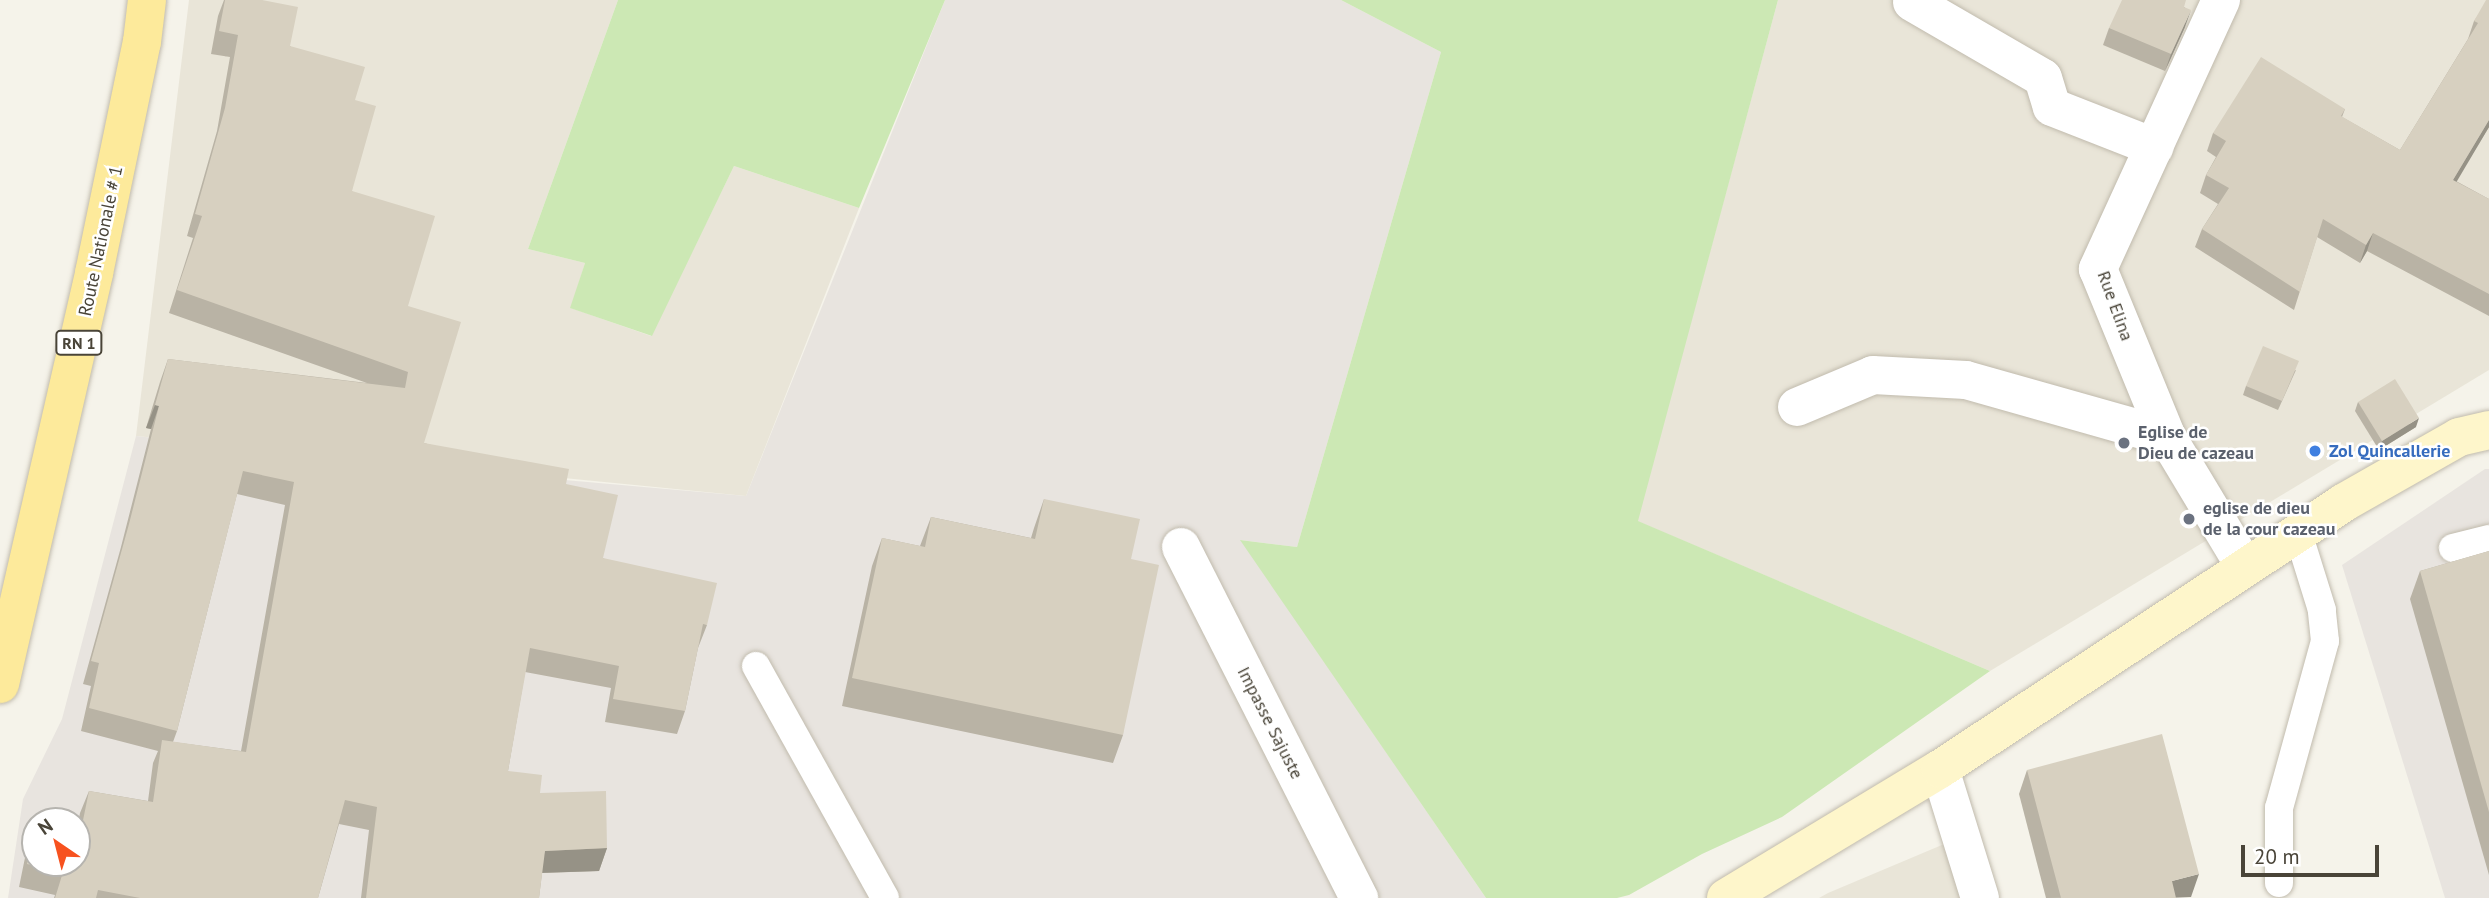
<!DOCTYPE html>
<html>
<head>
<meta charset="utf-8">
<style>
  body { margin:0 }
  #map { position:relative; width:2489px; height:898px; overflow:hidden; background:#f5f3ea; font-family:"PT Sans",sans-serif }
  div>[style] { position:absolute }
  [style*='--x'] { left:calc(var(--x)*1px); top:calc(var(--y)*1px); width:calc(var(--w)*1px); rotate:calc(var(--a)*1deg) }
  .residential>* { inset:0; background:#e9e5d8 }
  .industrial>* { inset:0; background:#e8e4df }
  .green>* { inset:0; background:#cce8b4 }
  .roads { filter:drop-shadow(0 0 2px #c1bbad) drop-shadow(0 0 2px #c1bbad) }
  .lane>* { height:28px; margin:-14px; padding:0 14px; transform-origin:14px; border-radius:14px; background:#fff }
  .street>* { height:38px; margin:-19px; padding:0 19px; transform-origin:19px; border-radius:19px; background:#fff }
  .secondary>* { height:38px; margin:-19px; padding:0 19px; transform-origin:19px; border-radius:19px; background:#fef6cb }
  .primary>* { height:38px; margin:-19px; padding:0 19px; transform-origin:19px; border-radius:19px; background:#fdea9b }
  .wall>* { inset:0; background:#b9b3a5 }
  .shaded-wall>* { inset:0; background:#969286 }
  .building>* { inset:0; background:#d7d0c0 }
  .dots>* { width:19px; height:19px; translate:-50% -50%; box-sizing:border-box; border:4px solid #fff; border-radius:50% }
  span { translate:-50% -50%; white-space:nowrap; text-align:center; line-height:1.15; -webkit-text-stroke:5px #fff; paint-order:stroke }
  .shield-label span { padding:2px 5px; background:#fff; border:2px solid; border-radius:5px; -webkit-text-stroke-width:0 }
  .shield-label { font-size:16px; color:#494438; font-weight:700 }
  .street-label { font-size:18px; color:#494438 }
  .worship-label { font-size:18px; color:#5b616d; font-weight:700 }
  .left { translate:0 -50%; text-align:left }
  .shop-label { font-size:18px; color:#366cbe; font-weight:700 }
  .north { position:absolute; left:21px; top:807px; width:70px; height:70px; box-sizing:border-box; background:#fff; border:2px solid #b6b4af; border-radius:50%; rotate:325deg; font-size:19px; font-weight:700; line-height:28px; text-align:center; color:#494438 }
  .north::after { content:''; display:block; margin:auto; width:24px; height:32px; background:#f7521f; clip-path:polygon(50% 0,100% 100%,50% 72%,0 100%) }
  .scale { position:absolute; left:2241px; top:845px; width:138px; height:32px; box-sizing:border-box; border:4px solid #494438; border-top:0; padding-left:9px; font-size:21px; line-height:24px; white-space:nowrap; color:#494438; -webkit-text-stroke:5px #fff; paint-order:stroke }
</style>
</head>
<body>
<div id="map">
  <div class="residential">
    <div style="clip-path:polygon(189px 0,618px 0,528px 249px,585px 263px,571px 308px,651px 336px,734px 166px,859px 208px,746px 496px,136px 436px)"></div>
    <div style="clip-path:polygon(1778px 0,2489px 0,2489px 370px,1990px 671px,1637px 521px)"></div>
    <div style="clip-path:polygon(1949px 842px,1966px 898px,1819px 898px,1828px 893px)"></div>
  </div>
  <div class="industrial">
    <div style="clip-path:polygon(evenodd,945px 0,1341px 0,1441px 52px,1297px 547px,1241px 540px,1486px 898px,8px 898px,23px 799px,62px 719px,136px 436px,461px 471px,746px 496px,945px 0,35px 821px,77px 821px,77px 863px,35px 863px,35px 821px)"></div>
    <div style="clip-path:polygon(2485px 469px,2489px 469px,2489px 898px,2445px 898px,2342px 565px)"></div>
  </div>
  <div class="green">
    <div style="clip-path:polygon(618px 0,945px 0,859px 208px,734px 166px,652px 336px,570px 308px,585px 263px,528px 249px)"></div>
    <div style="clip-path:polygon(1341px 0,1778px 0,1638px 521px,1990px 671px,1782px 817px,1702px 854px,1629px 895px,1617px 898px,1486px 898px,1240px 540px,1297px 547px,1441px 52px)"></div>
  </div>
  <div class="roads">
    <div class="lane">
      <div style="--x:2453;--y:548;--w:37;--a:-14"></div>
      <div style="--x:756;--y:666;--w:265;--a:60.9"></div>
      <div style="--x:2279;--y:883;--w:75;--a:-90"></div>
      <div style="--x:2279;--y:808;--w:173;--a:-74.6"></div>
      <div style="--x:2325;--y:641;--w:31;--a:-96"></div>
      <div style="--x:2322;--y:610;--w:81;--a:-107.3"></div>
    </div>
    <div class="street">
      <div style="--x:2221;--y:0;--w:296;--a:114.6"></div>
      <div style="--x:2098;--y:269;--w:182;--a:67.7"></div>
      <div style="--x:2167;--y:437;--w:152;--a:59"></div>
      <div style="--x:1912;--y:2;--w:151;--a:30.1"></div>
      <div style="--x:2043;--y:78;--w:30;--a:73"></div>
      <div style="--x:2052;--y:107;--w:110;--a:21.4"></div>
      <div style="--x:1797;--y:407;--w:82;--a:-22.8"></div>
      <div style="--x:1873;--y:375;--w:93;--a:3.1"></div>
      <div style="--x:1966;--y:380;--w:209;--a:15.8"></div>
      <div style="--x:1181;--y:547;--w:394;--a:63.1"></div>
      <div style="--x:1940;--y:769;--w:135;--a:72.8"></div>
    </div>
    <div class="secondary">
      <div style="--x:1726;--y:898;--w:250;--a:-31.1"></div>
      <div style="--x:1940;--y:769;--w:483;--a:-33.4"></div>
      <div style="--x:2343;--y:503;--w:133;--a:-29.6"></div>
      <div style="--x:2459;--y:437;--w:31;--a:-13"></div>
    </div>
    <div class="primary">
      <div style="--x:0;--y:684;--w:422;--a:-77.1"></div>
      <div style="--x:94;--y:273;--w:236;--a:-78.3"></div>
      <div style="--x:142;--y:42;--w:42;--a:-83.2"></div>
    </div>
  </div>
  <div class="wall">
    <div style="clip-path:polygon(evenodd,224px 0,262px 0,290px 46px,355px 100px,352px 191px,408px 306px,424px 443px,566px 484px,603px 558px,707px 625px,698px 648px,685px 711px,677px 734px,605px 722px,611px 688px,525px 672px,508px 771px,540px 793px,607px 848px,599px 871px,542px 873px,539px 898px,361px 898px,369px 830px,339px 824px,318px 898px,54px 898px,55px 895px,19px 887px,28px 843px,35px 824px,77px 829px,80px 813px,89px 791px,148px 801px,153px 763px,158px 751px,81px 731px,91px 686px,83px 684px,121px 547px,151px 429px,146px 428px,160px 382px,168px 359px,367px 383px,169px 313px,193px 238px,187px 236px,217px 131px,230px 57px,211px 54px,218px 16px,224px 0,237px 494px,285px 505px,241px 751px,173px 742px,177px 731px,237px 494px)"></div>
    <div style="clip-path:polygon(2489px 0,2489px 127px,2456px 181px,2489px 199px,2489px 316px,2367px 251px,2360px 263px,2317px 237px,2294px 310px,2195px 247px,2202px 229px,2218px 204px,2200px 193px,2206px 175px,2216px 157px,2207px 151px,2213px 133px,2345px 109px,2342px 117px,2400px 150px,2468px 39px,2474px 21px)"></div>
    <div style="clip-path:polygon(2185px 7px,2185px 27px,2165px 71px,2103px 45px,2109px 28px)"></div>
    <div style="clip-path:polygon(2296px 370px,2278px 410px,2243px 395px,2246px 386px)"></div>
    <div style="clip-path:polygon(2358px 402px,2416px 427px,2379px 450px,2355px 411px)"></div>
    <div style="clip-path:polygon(1044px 499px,1131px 559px,1123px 735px,1113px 763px,842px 706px,872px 566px,882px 538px,920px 546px,931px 517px,1031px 538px,1034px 528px)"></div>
    <div style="clip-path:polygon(2489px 551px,2489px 875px,2410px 599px,2420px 571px)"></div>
    <div style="clip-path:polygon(2027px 770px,2191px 897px,2046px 898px,2019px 794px)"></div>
  </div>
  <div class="shaded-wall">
    <div style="clip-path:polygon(2191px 10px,2185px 27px,2165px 71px,2171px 54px)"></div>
    <div style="clip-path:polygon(2489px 120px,2489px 127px,2447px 198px,2453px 180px)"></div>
    <div style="clip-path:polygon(2373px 233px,2367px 251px,2360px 263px,2366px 245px)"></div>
    <div style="clip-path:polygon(155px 405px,159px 406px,151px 429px,146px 428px)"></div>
    <div style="clip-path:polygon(2419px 418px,2416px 427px,2379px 450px,2382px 441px)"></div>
    <div style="clip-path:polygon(607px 848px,599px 871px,537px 873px,545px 851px)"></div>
    <div style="clip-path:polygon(2199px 874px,2191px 897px,2166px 898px,2172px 881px)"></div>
  </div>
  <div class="building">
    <div style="clip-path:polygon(225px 0,262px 0,298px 7px,290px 46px,365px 67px,355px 100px,376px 106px,352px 191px,435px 216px,408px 306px,461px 322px,424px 443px,569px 469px,566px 484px,618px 495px,603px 558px,717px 583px,707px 625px,703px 624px,685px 711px,613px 699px,619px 666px,530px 648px,508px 771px,542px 775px,540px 793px,606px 791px,607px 848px,545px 851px,539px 898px,366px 898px,377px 807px,345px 800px,318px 898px,140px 898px,98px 890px,96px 898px,55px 898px,63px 872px,27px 864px,35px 826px,35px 863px,77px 863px,77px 829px,81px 830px,89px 791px,153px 802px,162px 740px,246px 752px,294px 482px,243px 471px,177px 731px,89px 708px,99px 663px,91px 661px,129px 524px,159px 406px,155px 405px,168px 359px,405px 388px,408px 372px,177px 290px,202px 216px,195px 214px,225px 108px,238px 35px,219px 31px)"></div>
    <div style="clip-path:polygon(2122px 0,2186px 0,2184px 7px,2191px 10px,2171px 54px,2109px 28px)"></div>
    <div style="clip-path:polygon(2486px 0,2489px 0,2489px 120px,2453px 180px,2489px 199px,2489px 294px,2373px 233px,2366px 245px,2323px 219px,2300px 292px,2202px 229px,2229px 188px,2206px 175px,2226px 141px,2213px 133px,2261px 57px,2345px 109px,2341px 116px,2400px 150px,2478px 23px,2474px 21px)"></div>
    <div style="clip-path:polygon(2263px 346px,2299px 361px,2282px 401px,2246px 386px)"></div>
    <div style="clip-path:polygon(2395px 379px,2419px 418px,2382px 441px,2358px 402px)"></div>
    <div style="clip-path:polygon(1044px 499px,1140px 519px,1131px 559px,1159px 565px,1123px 735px,852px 678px,882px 538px,925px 547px,931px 517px,1035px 539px)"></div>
    <div style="clip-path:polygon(2489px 551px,2489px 812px,2420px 571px)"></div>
    <div style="clip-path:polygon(2162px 734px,2199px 874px,2172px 881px,2176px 898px,2061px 898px,2027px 770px)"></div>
  </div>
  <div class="dots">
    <div style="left:2124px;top:443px;background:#6b7280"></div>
    <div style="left:2315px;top:451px;background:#3f7fe0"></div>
    <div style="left:2189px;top:519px;background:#6b7280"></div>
  </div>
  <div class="shield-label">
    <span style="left:79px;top:343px">RN 1</span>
  </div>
  <div class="street-label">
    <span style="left:101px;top:241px;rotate:-78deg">Route Nationale # 1</span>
    <span style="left:2115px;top:306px;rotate:70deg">Rue Elina</span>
    <span style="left:1270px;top:723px;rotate:63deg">Impasse Sajuste</span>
  </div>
  <div class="worship-label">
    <span class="left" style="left:2138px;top:443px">Eglise de<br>Dieu de cazeau</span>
    <span class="left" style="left:2203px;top:519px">eglise de dieu<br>de la cour cazeau</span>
  </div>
  <div class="shop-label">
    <span class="left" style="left:2329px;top:451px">Zol Quincallerie</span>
  </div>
  <div class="north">N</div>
  <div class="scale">20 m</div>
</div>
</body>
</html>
